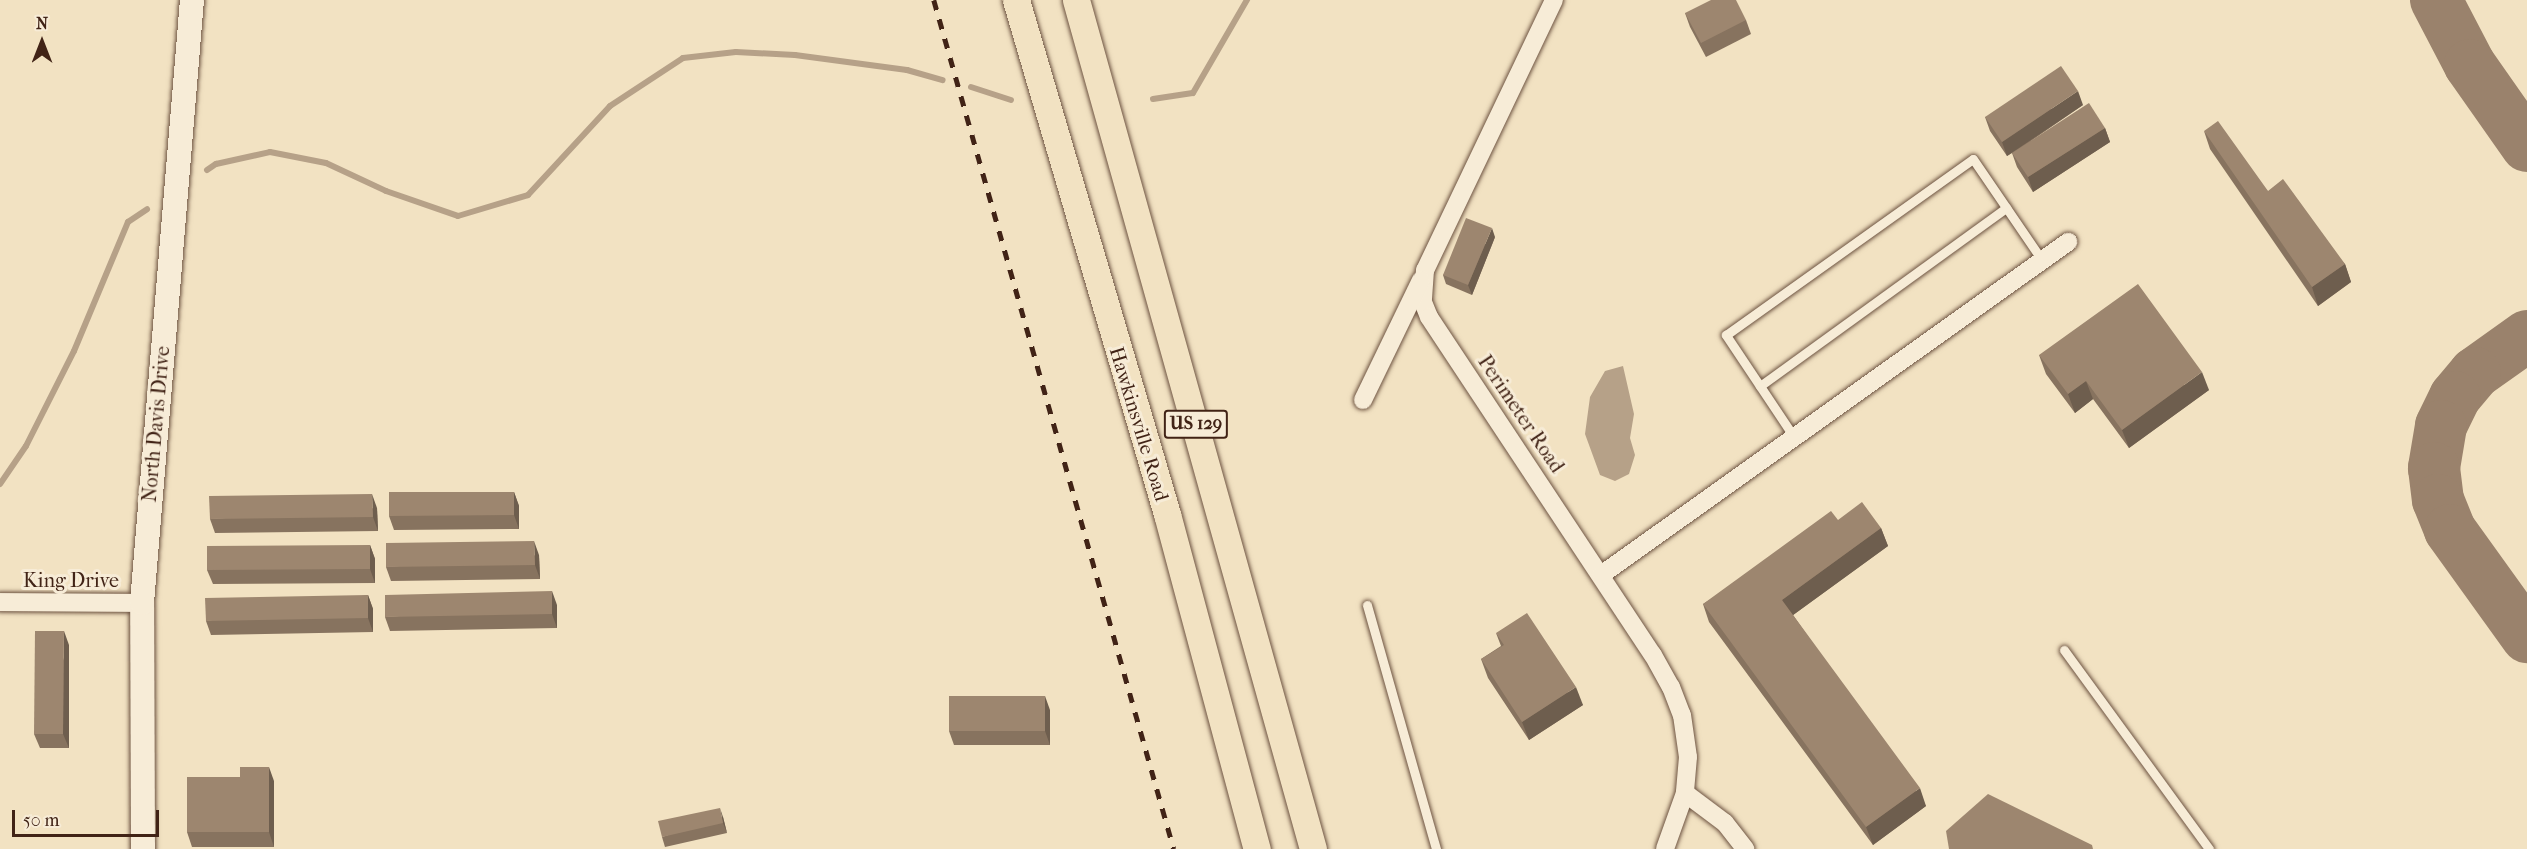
<!DOCTYPE html>
<html>
<head>
<meta charset="utf-8">
<style>
  body { margin:0 }
  #map { position:relative; width:2527px; height:849px; overflow:hidden; background:#f2e2c2; font-family:"IM FELL French Canon",serif }
  div>[style] { position:absolute }
  [style*='--x'] { left:calc(var(--x)*1px); top:calc(var(--y)*1px); width:calc(var(--w)*1px); rotate:calc(var(--a)*1deg) }
  .water>* { inset:0; background:#b6a188 }
  .stream>* { height:6px; margin:-3px; padding:0 3px; transform-origin:3px; border-radius:3px; background:#b6a188 }
  .taxiway>* { height:52px; margin:-26px; padding:0 26px; transform-origin:26px; border-radius:26px; background:#9a826c }
  .roads { filter:drop-shadow(0 0 2px #6d5341) drop-shadow(0 0 2px #6d5341) }
  .lane>* { height:9px; margin:-4.5px; padding:0 4.5px; transform-origin:4.5px; border-radius:4.5px; background:#f7ecd7 }
  .street>* { height:18px; margin:-9px; padding:0 9px; transform-origin:9px; border-radius:9px; background:#f7ecd7 }
  .secondary>* { height:24px; margin:-12px; padding:0 12px; transform-origin:12px; border-radius:12px; background:#f7ecd7 }
  .primary>* { height:27px; margin:-13.5px; padding:0 13.5px; transform-origin:13.5px; border-radius:13.5px; background:#f2e2c2 }
  .rail>* { height:4.5px; margin-top:-2.25px; transform-origin:0; background:repeating-linear-gradient(90deg,#412316 0 10px,transparent 0 20px) }
  .wall>* { inset:0; background:#87735f }
  .shaded-wall>* { inset:0; background:#6e5e4e }
  .building>* { inset:0; background:#9d866f }
  span { translate:-50% -50%; white-space:nowrap; text-align:center; line-height:1.15; -webkit-text-stroke:6px #f7ecd7; paint-order:stroke }
  .shield-label span { padding:2px 4px; background:#f7ecd7; border:2px solid; border-radius:4px; -webkit-text-stroke-width:0 }
  .shield-label { font-size:18px; color:#412316; font-weight:700 }
  .street-label { font-size:20px; color:#412316 }
  .north { position:absolute; left:12px; top:12px; width:60px; height:60px; -webkit-text-stroke:4px #f7ecd7; paint-order:stroke; rotate:0deg; font-size:16px; font-weight:700; line-height:24px; text-align:center; color:#412316 }
  .north::after { content:''; display:block; margin:auto; width:21px; height:27px; background:#412316; clip-path:polygon(50% 0,100% 100%,50% 72%,0 100%) }
  .scale { position:absolute; left:12px; top:810px; width:147px; height:27px; box-sizing:border-box; border:3px solid #412316; border-top:0; padding-left:8px; font-size:18px; line-height:21px; white-space:nowrap; color:#412316; -webkit-text-stroke:4px #f7ecd7; paint-order:stroke }
</style>
</head>
<body>
<div id="map">
  <div class="water">
    <div style="clip-path:polygon(1623px 366px,1634px 414px,1630px 438px,1635px 455px,1629px 474px,1615px 481px,1600px 475px,1585px 434px,1590px 397px,1605px 371px)"></div>
  </div>
  <div class="stream">
    <div style="--x:971;--y:87;--w:42;--a:18"></div>
    <div style="--x:1153;--y:99;--w:40;--a:-8.5"></div>
    <div style="--x:1193;--y:93;--w:108;--a:-59.9"></div>
    <div style="--x:207;--y:170;--w:11;--a:-34"></div>
    <div style="--x:216;--y:164;--w:55;--a:-12.5"></div>
    <div style="--x:270;--y:152;--w:57;--a:11.1"></div>
    <div style="--x:326;--y:163;--w:66;--a:25"></div>
    <div style="--x:386;--y:191;--w:76;--a:19.1"></div>
    <div style="--x:458;--y:216;--w:73;--a:-16.7"></div>
    <div style="--x:528;--y:195;--w:121;--a:-47.3"></div>
    <div style="--x:610;--y:106;--w:87;--a:-33.3"></div>
    <div style="--x:683;--y:58;--w:53;--a:-6.5"></div>
    <div style="--x:736;--y:52;--w:59;--a:2.9"></div>
    <div style="--x:795;--y:55;--w:113;--a:7.6"></div>
    <div style="--x:907;--y:70;--w:37;--a:16"></div>
    <div style="--x:0;--y:484;--w:46;--a:-55.6"></div>
    <div style="--x:26;--y:446;--w:106;--a:-63.2"></div>
    <div style="--x:74;--y:351;--w:140;--a:-67.3"></div>
    <div style="--x:128;--y:222;--w:23;--a:-34"></div>
  </div>
  <div class="taxiway">
    <div style="--x:2436;--y:0;--w:73;--a:62.4"></div>
    <div style="--x:2470;--y:65;--w:99;--a:54.9"></div>
    <div style="--x:2527;--y:336;--w:64;--a:144.6"></div>
    <div style="--x:2475;--y:373;--w:31;--a:130"></div>
    <div style="--x:2455;--y:397;--w:32;--a:116"></div>
    <div style="--x:2441;--y:426;--w:43;--a:99.5"></div>
    <div style="--x:2434;--y:468;--w:32;--a:83"></div>
    <div style="--x:2438;--y:500;--w:32;--a:68"></div>
    <div style="--x:2450;--y:530;--w:132;--a:54.3"></div>
  </div>
  <div class="roads">
    <div class="lane">
      <div style="--x:1760;--y:386;--w:304;--a:-35.9"></div>
      <div style="--x:1794;--y:437;--w:123;--a:-123.7"></div>
      <div style="--x:1726;--y:335;--w:303;--a:-35.5"></div>
      <div style="--x:1973;--y:159;--w:122;--a:55.7"></div>
      <div style="--x:1367;--y:605;--w:254;--a:74.2"></div>
      <div style="--x:2064;--y:650;--w:246;--a:53.9"></div>
    </div>
    <div class="street">
      <div style="--x:1554;--y:0;--w:299;--a:115.5"></div>
      <div style="--x:1425;--y:270;--w:32;--a:94"></div>
      <div style="--x:1423;--y:302;--w:16;--a:68"></div>
      <div style="--x:1429;--y:317;--w:405;--a:56.5"></div>
      <div style="--x:1653;--y:655;--w:37;--a:61"></div>
      <div style="--x:1671;--y:687;--w:30;--a:69"></div>
      <div style="--x:1682;--y:715;--w:42;--a:81.9"></div>
      <div style="--x:1688;--y:757;--w:36;--a:95"></div>
      <div style="--x:1685;--y:793;--w:59;--a:109.7"></div>
      <div style="--x:1363;--y:400;--w:133;--a:-64.2"></div>
      <div style="--x:1601;--y:575;--w:574;--a:-35.49"></div>
      <div style="--x:0;--y:602;--w:142;--a:0.4"></div>
      <div style="--x:1685;--y:793;--w:50;--a:36.9"></div>
      <div style="--x:1725;--y:823;--w:33;--a:52"></div>
    </div>
    <div class="secondary">
      <div style="--x:143;--y:849;--w:246;--a:-90.2"></div>
      <div style="--x:142;--y:603;--w:605;--a:-85.26"></div>
    </div>
    <div class="primary">
      <div style="--x:1016;--y:0;--w:536;--a:73.63"></div>
      <div style="--x:1167;--y:514;--w:347;--a:75"></div>
      <div style="--x:1076;--y:0;--w:881;--a:74.4"></div>
    </div>
  </div>
  <div class="rail">
    <div style="--x:934;--y:0;--w:882;--a:74.22"></div>
  </div>
  <div class="wall">
    <div style="clip-path:polygon(1685px 13px,1746px 20px,1751px 34px,1706px 57px,1690px 27px)"></div>
    <div style="clip-path:polygon(2083px 105px,2031px 141px,2105px 128px,2110px 142px,2033px 192px,2017px 167px,2012px 153px,2007px 156px,1990px 131px,1985px 117px)"></div>
    <div style="clip-path:polygon(2204px 131px,2345px 264px,2351px 282px,2318px 306px,2210px 149px)"></div>
    <div style="clip-path:polygon(1495px 237px,1472px 295px,1446px 284px,1443px 275px)"></div>
    <div style="clip-path:polygon(2039px 355px,2209px 390px,2129px 448px,2093px 399px,2075px 413px,2046px 374px)"></div>
    <div style="clip-path:polygon(514px 492px,519px 506px,519px 529px,394px 530px,389px 516px)"></div>
    <div style="clip-path:polygon(377px 508px,378px 531px,215px 533px,210px 519px)"></div>
    <div style="clip-path:polygon(1838px 520px,1881px 528px,1888px 546px,1793px 615px,1926px 806px,1873px 845px,1709px 622px,1703px 604px)"></div>
    <div style="clip-path:polygon(370px 545px,375px 559px,375px 583px,213px 584px,207px 570px)"></div>
    <div style="clip-path:polygon(539px 555px,540px 579px,391px 581px,386px 567px)"></div>
    <div style="clip-path:polygon(368px 595px,373px 609px,373px 632px,211px 635px,206px 621px)"></div>
    <div style="clip-path:polygon(557px 605px,557px 628px,390px 631px,385px 617px)"></div>
    <div style="clip-path:polygon(1496px 633px,1583px 705px,1529px 740px,1488px 678px,1481px 659px,1501px 646px)"></div>
    <div style="clip-path:polygon(69px 645px,69px 748px,40px 748px,34px 734px)"></div>
    <div style="clip-path:polygon(1050px 710px,1050px 745px,954px 745px,949px 731px)"></div>
    <div style="clip-path:polygon(274px 781px,274px 847px,192px 847px,187px 832px)"></div>
    <div style="clip-path:polygon(723px 817px,727px 833px,665px 847px,662px 837px)"></div>
  </div>
  <div class="shaded-wall">
    <div style="clip-path:polygon(2078px 91px,2083px 105px,2007px 156px,2002px 142px)"></div>
    <div style="clip-path:polygon(2105px 128px,2110px 142px,2033px 192px,2028px 177px)"></div>
    <div style="clip-path:polygon(1492px 228px,1495px 237px,1472px 295px,1468px 285px)"></div>
    <div style="clip-path:polygon(2345px 264px,2351px 282px,2318px 306px,2312px 287px)"></div>
    <div style="clip-path:polygon(2202px 372px,2209px 390px,2129px 448px,2122px 430px)"></div>
    <div style="clip-path:polygon(2086px 381px,2093px 399px,2075px 413px,2068px 394px)"></div>
    <div style="clip-path:polygon(514px 492px,519px 506px,519px 529px,514px 515px)"></div>
    <div style="clip-path:polygon(372px 494px,377px 508px,378px 531px,373px 517px)"></div>
    <div style="clip-path:polygon(1881px 528px,1888px 546px,1789px 618px,1782px 600px)"></div>
    <div style="clip-path:polygon(534px 541px,539px 555px,540px 579px,535px 565px)"></div>
    <div style="clip-path:polygon(370px 545px,375px 559px,375px 583px,370px 569px)"></div>
    <div style="clip-path:polygon(552px 591px,557px 605px,557px 628px,552px 614px)"></div>
    <div style="clip-path:polygon(368px 595px,373px 609px,373px 632px,368px 618px)"></div>
    <div style="clip-path:polygon(64px 631px,69px 645px,69px 748px,63px 734px)"></div>
    <div style="clip-path:polygon(1576px 687px,1583px 705px,1529px 740px,1522px 722px)"></div>
    <div style="clip-path:polygon(1045px 696px,1050px 710px,1050px 745px,1045px 731px)"></div>
    <div style="clip-path:polygon(269px 767px,274px 781px,274px 847px,269px 832px)"></div>
    <div style="clip-path:polygon(1920px 788px,1926px 806px,1873px 845px,1866px 827px)"></div>
    <div style="clip-path:polygon(720px 808px,723px 817px,727px 833px,723px 823px)"></div>
  </div>
  <div class="building">
    <div style="clip-path:polygon(1711px 0,1736px 0,1746px 20px,1701px 43px,1685px 13px)"></div>
    <div style="clip-path:polygon(2061px 66px,2078px 91px,2002px 142px,1985px 117px)"></div>
    <div style="clip-path:polygon(2089px 103px,2105px 128px,2028px 177px,2012px 153px)"></div>
    <div style="clip-path:polygon(2218px 121px,2268px 191px,2283px 179px,2345px 264px,2312px 287px,2204px 131px)"></div>
    <div style="clip-path:polygon(1466px 218px,1492px 228px,1468px 285px,1443px 275px)"></div>
    <div style="clip-path:polygon(2138px 284px,2202px 372px,2122px 430px,2086px 381px,2068px 394px,2039px 355px)"></div>
    <div style="clip-path:polygon(389px 492px,514px 492px,514px 515px,389px 516px)"></div>
    <div style="clip-path:polygon(372px 494px,373px 517px,210px 519px,209px 496px)"></div>
    <div style="clip-path:polygon(1862px 502px,1881px 528px,1782px 600px,1920px 788px,1866px 827px,1703px 604px,1831px 511px,1838px 520px)"></div>
    <div style="clip-path:polygon(534px 541px,535px 565px,386px 567px,386px 543px)"></div>
    <div style="clip-path:polygon(370px 545px,370px 569px,207px 570px,207px 546px)"></div>
    <div style="clip-path:polygon(552px 591px,552px 614px,385px 617px,385px 595px)"></div>
    <div style="clip-path:polygon(368px 595px,368px 618px,206px 621px,205px 598px)"></div>
    <div style="clip-path:polygon(1527px 613px,1576px 687px,1522px 722px,1481px 659px,1504px 645px,1496px 633px)"></div>
    <div style="clip-path:polygon(35px 631px,64px 631px,63px 734px,34px 734px)"></div>
    <div style="clip-path:polygon(949px 696px,1045px 696px,1045px 731px,949px 731px)"></div>
    <div style="clip-path:polygon(240px 767px,269px 767px,269px 832px,187px 832px,187px 777px,240px 777px)"></div>
    <div style="clip-path:polygon(1988px 794px,2092px 845px,2093px 849px,1949px 849px,1946px 831px)"></div>
    <div style="clip-path:polygon(720px 808px,723px 823px,662px 837px,658px 821px)"></div>
  </div>
  <div class="shield-label">
    <span style="left:1196px;top:424px">US 129</span>
  </div>
  <div class="street-label">
    <span style="left:1521px;top:414px;rotate:56deg">Perimeter Road</span>
    <span style="left:156px;top:424px;rotate:-85deg">North Davis Drive</span>
    <span style="left:1139px;top:424px;rotate:73deg">Hawkinsville Road</span>
    <span style="left:71px;top:580px">King Drive</span>
  </div>
  <div class="north">N</div>
  <div class="scale">50 m</div>
</div>
</body>
</html>
